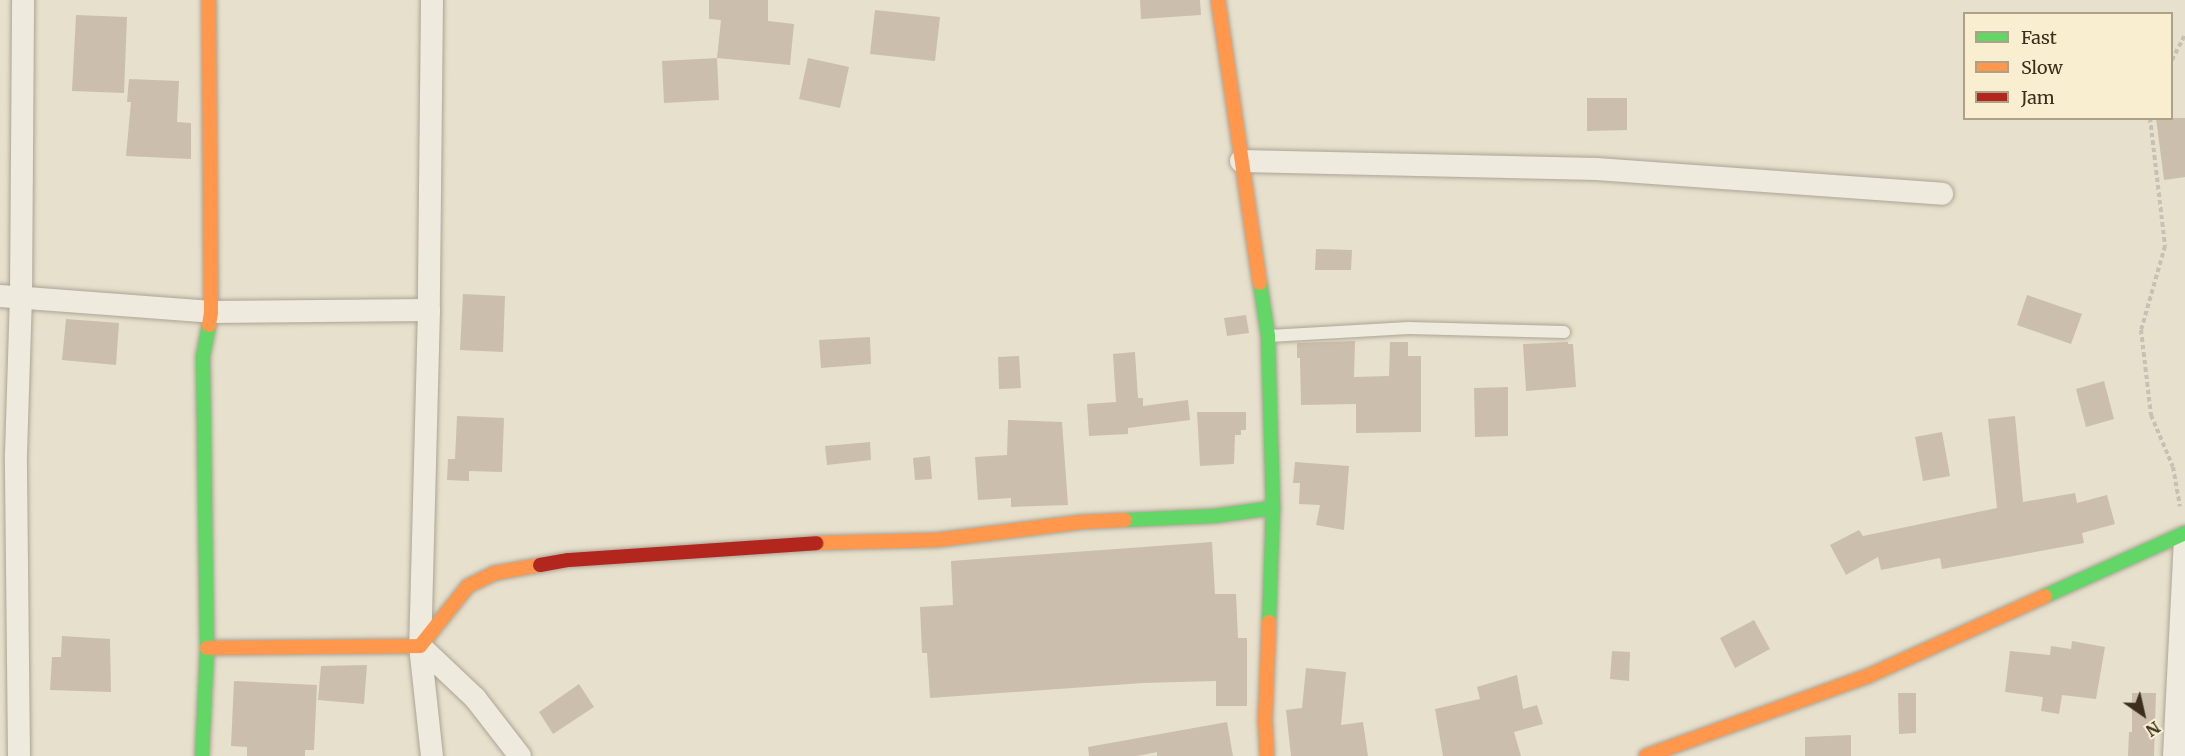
<!DOCTYPE html>
<html>
<head>
<meta charset="utf-8">
<style>
  body { margin:0 }
  #map { position:relative; width:2185px; height:756px; overflow:hidden; background:#e7e0cc; font-family:Merriweather,serif }
  div>[style] { position:absolute }
  [style*='--x'] { left:calc(var(--x)*1px); top:calc(var(--y)*1px); width:calc(var(--w)*1px); rotate:calc(var(--a)*1deg) }
  .building>* { inset:0; background:#cbbeac }
  .path>* { height:4px; margin-top:-2px; transform-origin:0; background:repeating-linear-gradient(90deg,#c7c1b4 0 4.5px,transparent 0 7.5px) }
  .roads { filter:drop-shadow(0 0 2px #aca495) drop-shadow(0 0 2px #aca495) }
  .lane>* { height:12px; margin:-6px; padding:0 6px; transform-origin:6px; border-radius:6px; background:#eeeade }
  .street>* { height:22px; margin:-11px; padding:0 11px; transform-origin:11px; border-radius:11px; background:#eeeade }
  .fast>* { height:14px; margin:-7px; padding:0 7px; transform-origin:7px; border-radius:7px; background:#63d668 }
  .slow>* { height:14px; margin:-7px; padding:0 7px; transform-origin:7px; border-radius:7px; background:#ff974d }
  .jam>* { height:14px; margin:-7px; padding:0 7px; transform-origin:7px; border-radius:7px; background:#b3261e }
  span { translate:-50% -50%; white-space:nowrap; text-align:center; line-height:1.15; -webkit-text-stroke:5px #f9efd0; paint-order:stroke }
  .legend { position:absolute; left:1963px; top:12px; width:210px; height:108px; box-sizing:border-box; background:#f9efd0; border:2px solid #ada188; margin:0; padding:8px 10px; list-style:none; font-size:18px; color:#3c2d1c }
  .legend li { display:flex; align-items:center; gap:12px; height:30px }
  .legend b { width:30px; border:2px solid #ada188 }
  .north { position:absolute; left:2113px; top:684px; width:60px; height:60px; -webkit-text-stroke:4px #f9efd0; paint-order:stroke; rotate:146deg; font-size:16px; font-weight:700; line-height:24px; text-align:center; color:#3c2d1c }
  .north::after { content:''; display:block; margin:auto; width:21px; height:27px; background:#3c2d1c; clip-path:polygon(50% 0,100% 100%,50% 72%,0 100%) }
</style>
</head>
<body>
<div id="map">
  <div class="building">
    <div style="clip-path:polygon(709px 0,768px 0,768px 21px,794px 24px,790px 65px,717px 58px,721px 20px,709px 19px)"></div>
    <div style="clip-path:polygon(1140px 0,1200px 0,1201px 15px,1141px 19px)"></div>
    <div style="clip-path:polygon(875px 10px,940px 17px,935px 61px,870px 54px)"></div>
    <div style="clip-path:polygon(76px 15px,127px 17px,124px 93px,72px 91px)"></div>
    <div style="clip-path:polygon(717px 58px,719px 100px,664px 103px,662px 61px)"></div>
    <div style="clip-path:polygon(808px 58px,849px 67px,840px 108px,799px 99px)"></div>
    <div style="clip-path:polygon(129px 79px,179px 81px,177px 122px,191px 123px,191px 159px,126px 156px,131px 102px,127px 102px)"></div>
    <div style="clip-path:polygon(1587px 98px,1627px 98px,1627px 130px,1587px 131px)"></div>
    <div style="clip-path:polygon(2156px 118px,2185px 118px,2185px 177px,2164px 180px)"></div>
    <div style="clip-path:polygon(1316px 249px,1352px 250px,1351px 270px,1315px 270px)"></div>
    <div style="clip-path:polygon(463px 294px,505px 296px,503px 352px,460px 350px)"></div>
    <div style="clip-path:polygon(2027px 295px,2082px 314px,2071px 344px,2017px 325px)"></div>
    <div style="clip-path:polygon(1246px 315px,1249px 333px,1227px 336px,1224px 318px)"></div>
    <div style="clip-path:polygon(66px 319px,119px 323px,116px 365px,62px 360px)"></div>
    <div style="clip-path:polygon(870px 337px,871px 364px,821px 368px,819px 340px)"></div>
    <div style="clip-path:polygon(1355px 341px,1354px 377px,1389px 376px,1390px 342px,1408px 342px,1408px 356px,1421px 356px,1421px 432px,1356px 433px,1356px 404px,1301px 405px,1300px 358px,1297px 358px,1297px 343px)"></div>
    <div style="clip-path:polygon(1568px 342px,1568px 344px,1573px 344px,1576px 387px,1526px 391px,1523px 344px)"></div>
    <div style="clip-path:polygon(1135px 352px,1138px 398px,1143px 398px,1143px 406px,1188px 400px,1190px 420px,1128px 428px,1128px 434px,1089px 436px,1087px 404px,1116px 402px,1113px 354px)"></div>
    <div style="clip-path:polygon(1019px 356px,1021px 388px,999px 389px,998px 357px)"></div>
    <div style="clip-path:polygon(2104px 381px,2114px 419px,2086px 427px,2076px 389px)"></div>
    <div style="clip-path:polygon(1508px 387px,1508px 436px,1475px 437px,1474px 388px)"></div>
    <div style="clip-path:polygon(1197px 412px,1246px 412px,1246px 430px,1241px 430px,1241px 435px,1235px 435px,1234px 464px,1200px 466px)"></div>
    <div style="clip-path:polygon(457px 416px,504px 418px,502px 472px,469px 471px,469px 481px,447px 480px,448px 459px,455px 459px)"></div>
    <div style="clip-path:polygon(2015px 416px,2023px 502px,2075px 493px,2077px 503px,2107px 495px,2115px 524px,2082px 533px,2084px 543px,1942px 569px,1940px 558px,1881px 570px,1878px 557px,1846px 575px,1830px 545px,1859px 530px,1863px 536px,1997px 508px,1988px 419px)"></div>
    <div style="clip-path:polygon(1008px 420px,1062px 422px,1068px 505px,1011px 507px,1011px 498px,978px 500px,975px 457px,1007px 455px)"></div>
    <div style="clip-path:polygon(1942px 432px,1950px 476px,1923px 481px,1915px 437px)"></div>
    <div style="clip-path:polygon(870px 442px,871px 460px,827px 465px,825px 446px)"></div>
    <div style="clip-path:polygon(930px 456px,932px 479px,915px 480px,913px 458px)"></div>
    <div style="clip-path:polygon(1295px 462px,1349px 466px,1344px 530px,1316px 525px,1320px 505px,1299px 504px,1300px 483px,1293px 483px)"></div>
    <div style="clip-path:polygon(1212px 542px,1215px 594px,1236px 594px,1238px 638px,1247px 638px,1247px 706px,1216px 706px,1216px 681px,1143px 683px,930px 698px,927px 653px,922px 653px,920px 607px,953px 605px,951px 561px)"></div>
    <div style="clip-path:polygon(1754px 620px,1770px 649px,1735px 668px,1720px 638px)"></div>
    <div style="clip-path:polygon(62px 636px,110px 639px,111px 692px,50px 690px,52px 657px,61px 657px)"></div>
    <div style="clip-path:polygon(2072px 641px,2105px 647px,2096px 699px,2062px 695px,2059px 714px,2041px 711px,2043px 697px,2005px 692px,2010px 651px,2050px 655px,2051px 646px,2071px 649px)"></div>
    <div style="clip-path:polygon(1612px 651px,1630px 652px,1629px 681px,1610px 679px)"></div>
    <div style="clip-path:polygon(367px 665px,364px 704px,318px 700px,321px 666px)"></div>
    <div style="clip-path:polygon(1306px 668px,1346px 672px,1341px 725px,1363px 722px,1368px 756px,1291px 756px,1286px 710px,1302px 708px)"></div>
    <div style="clip-path:polygon(1517px 675px,1523px 709px,1537px 705px,1543px 724px,1514px 732px,1521px 756px,1443px 756px,1435px 709px,1480px 699px,1477px 687px)"></div>
    <div style="clip-path:polygon(234px 681px,317px 685px,314px 750px,305px 750px,305px 756px,247px 756px,247px 747px,231px 746px)"></div>
    <div style="clip-path:polygon(579px 684px,594px 707px,553px 734px,539px 712px)"></div>
    <div style="clip-path:polygon(1898px 693px,1916px 693px,1916px 733px,1899px 734px)"></div>
    <div style="clip-path:polygon(2132px 693px,2156px 693px,2154px 756px,2128px 756px,2129px 732px,2132px 732px)"></div>
    <div style="clip-path:polygon(1227px 722px,1233px 756px,1157px 756px,1157px 752px,1137px 756px,1089px 756px,1088px 747px)"></div>
    <div style="clip-path:polygon(1851px 735px,1851px 756px,1805px 756px,1805px 737px)"></div>
  </div>
  <div class="path">
    <div style="--x:2172;--y:60;--w:29;--a:-63"></div>
    <div style="--x:2150;--y:118;--w:129;--a:83.3"></div>
    <div style="--x:2165;--y:246;--w:87;--a:105.9"></div>
    <div style="--x:2141;--y:330;--w:86;--a:83.3"></div>
    <div style="--x:2151;--y:415;--w:56;--a:67.1"></div>
    <div style="--x:2173;--y:467;--w:40;--a:80"></div>
  </div>
  <div class="roads">
    <div class="lane">
      <div style="--x:1269;--y:336;--w:140;--a:-3.3"></div>
      <div style="--x:1409;--y:328;--w:155;--a:1.5"></div>
    </div>
    <div class="street">
      <div style="--x:432;--y:0;--w:310;--a:90.6"></div>
      <div style="--x:429;--y:310;--w:336;--a:91.5"></div>
      <div style="--x:420;--y:646;--w:111;--a:83.8"></div>
      <div style="--x:1241;--y:161;--w:356;--a:1.3"></div>
      <div style="--x:1597;--y:169;--w:346;--a:4.1"></div>
      <div style="--x:0;--y:296;--w:212;--a:4.3"></div>
      <div style="--x:211;--y:312;--w:218;--a:-0.5"></div>
      <div style="--x:420;--y:646;--w:76;--a:43.4"></div>
      <div style="--x:475;--y:698;--w:73;--a:52.2"></div>
      <div style="--x:19;--y:756;--w:302;--a:-90.6"></div>
      <div style="--x:16;--y:454;--w:157;--a:-88.2"></div>
      <div style="--x:21;--y:297;--w:297;--a:-89.6"></div>
      <div style="--x:2174;--y:756;--w:216;--a:-87.1"></div>
    </div>
    <div class="fast">
      <div style="--x:1260;--y:283;--w:54;--a:81.4"></div>
      <div style="--x:1268;--y:336;--w:172;--a:88.3"></div>
      <div style="--x:1273;--y:508;--w:114;--a:92"></div>
      <div style="--x:1125;--y:520;--w:89;--a:-2.6"></div>
      <div style="--x:1214;--y:516;--w:60;--a:-7.7"></div>
      <div style="--x:2045;--y:596;--w:154;--a:-24.2"></div>
      <div style="--x:202;--y:756;--w:108;--a:-87.3"></div>
      <div style="--x:207;--y:648;--w:292;--a:-90.8"></div>
      <div style="--x:203;--y:356;--w:32;--a:-79"></div>
    </div>
    <div class="slow">
      <div style="--x:1218;--y:0;--w:286;--a:81.6"></div>
      <div style="--x:209;--y:325;--w:13;--a:-81"></div>
      <div style="--x:211;--y:312;--w:312;--a:-90.4"></div>
      <div style="--x:816;--y:543;--w:121;--a:-1.4"></div>
      <div style="--x:937;--y:540;--w:146;--a:-7.1"></div>
      <div style="--x:1082;--y:522;--w:43;--a:-2.7"></div>
      <div style="--x:207;--y:648;--w:213;--a:-0.5"></div>
      <div style="--x:420;--y:646;--w:77;--a:-51.3"></div>
      <div style="--x:468;--y:586;--w:30;--a:-26"></div>
      <div style="--x:495;--y:573;--w:46;--a:-10.1"></div>
      <div style="--x:1267;--y:756;--w:35;--a:-93"></div>
      <div style="--x:1265;--y:721;--w:99;--a:-87.7"></div>
      <div style="--x:1646;--y:756;--w:236;--a:-19.8"></div>
      <div style="--x:1868;--y:676;--w:194;--a:-24.3"></div>
    </div>
    <div class="jam">
      <div style="--x:540;--y:565;--w:29;--a:-10"></div>
      <div style="--x:569;--y:560;--w:248;--a:-3.9"></div>
    </div>
  </div>
  <ul class="legend">
  <li><b style="height:8px;background:#63d668"></b>Fast</li>
  <li><b style="height:8px;background:#ff974d"></b>Slow</li>
  <li><b style="height:8px;background:#b3261e"></b>Jam</li>
  </ul>
  <div class="north">N</div>
</div>
</body>
</html>
